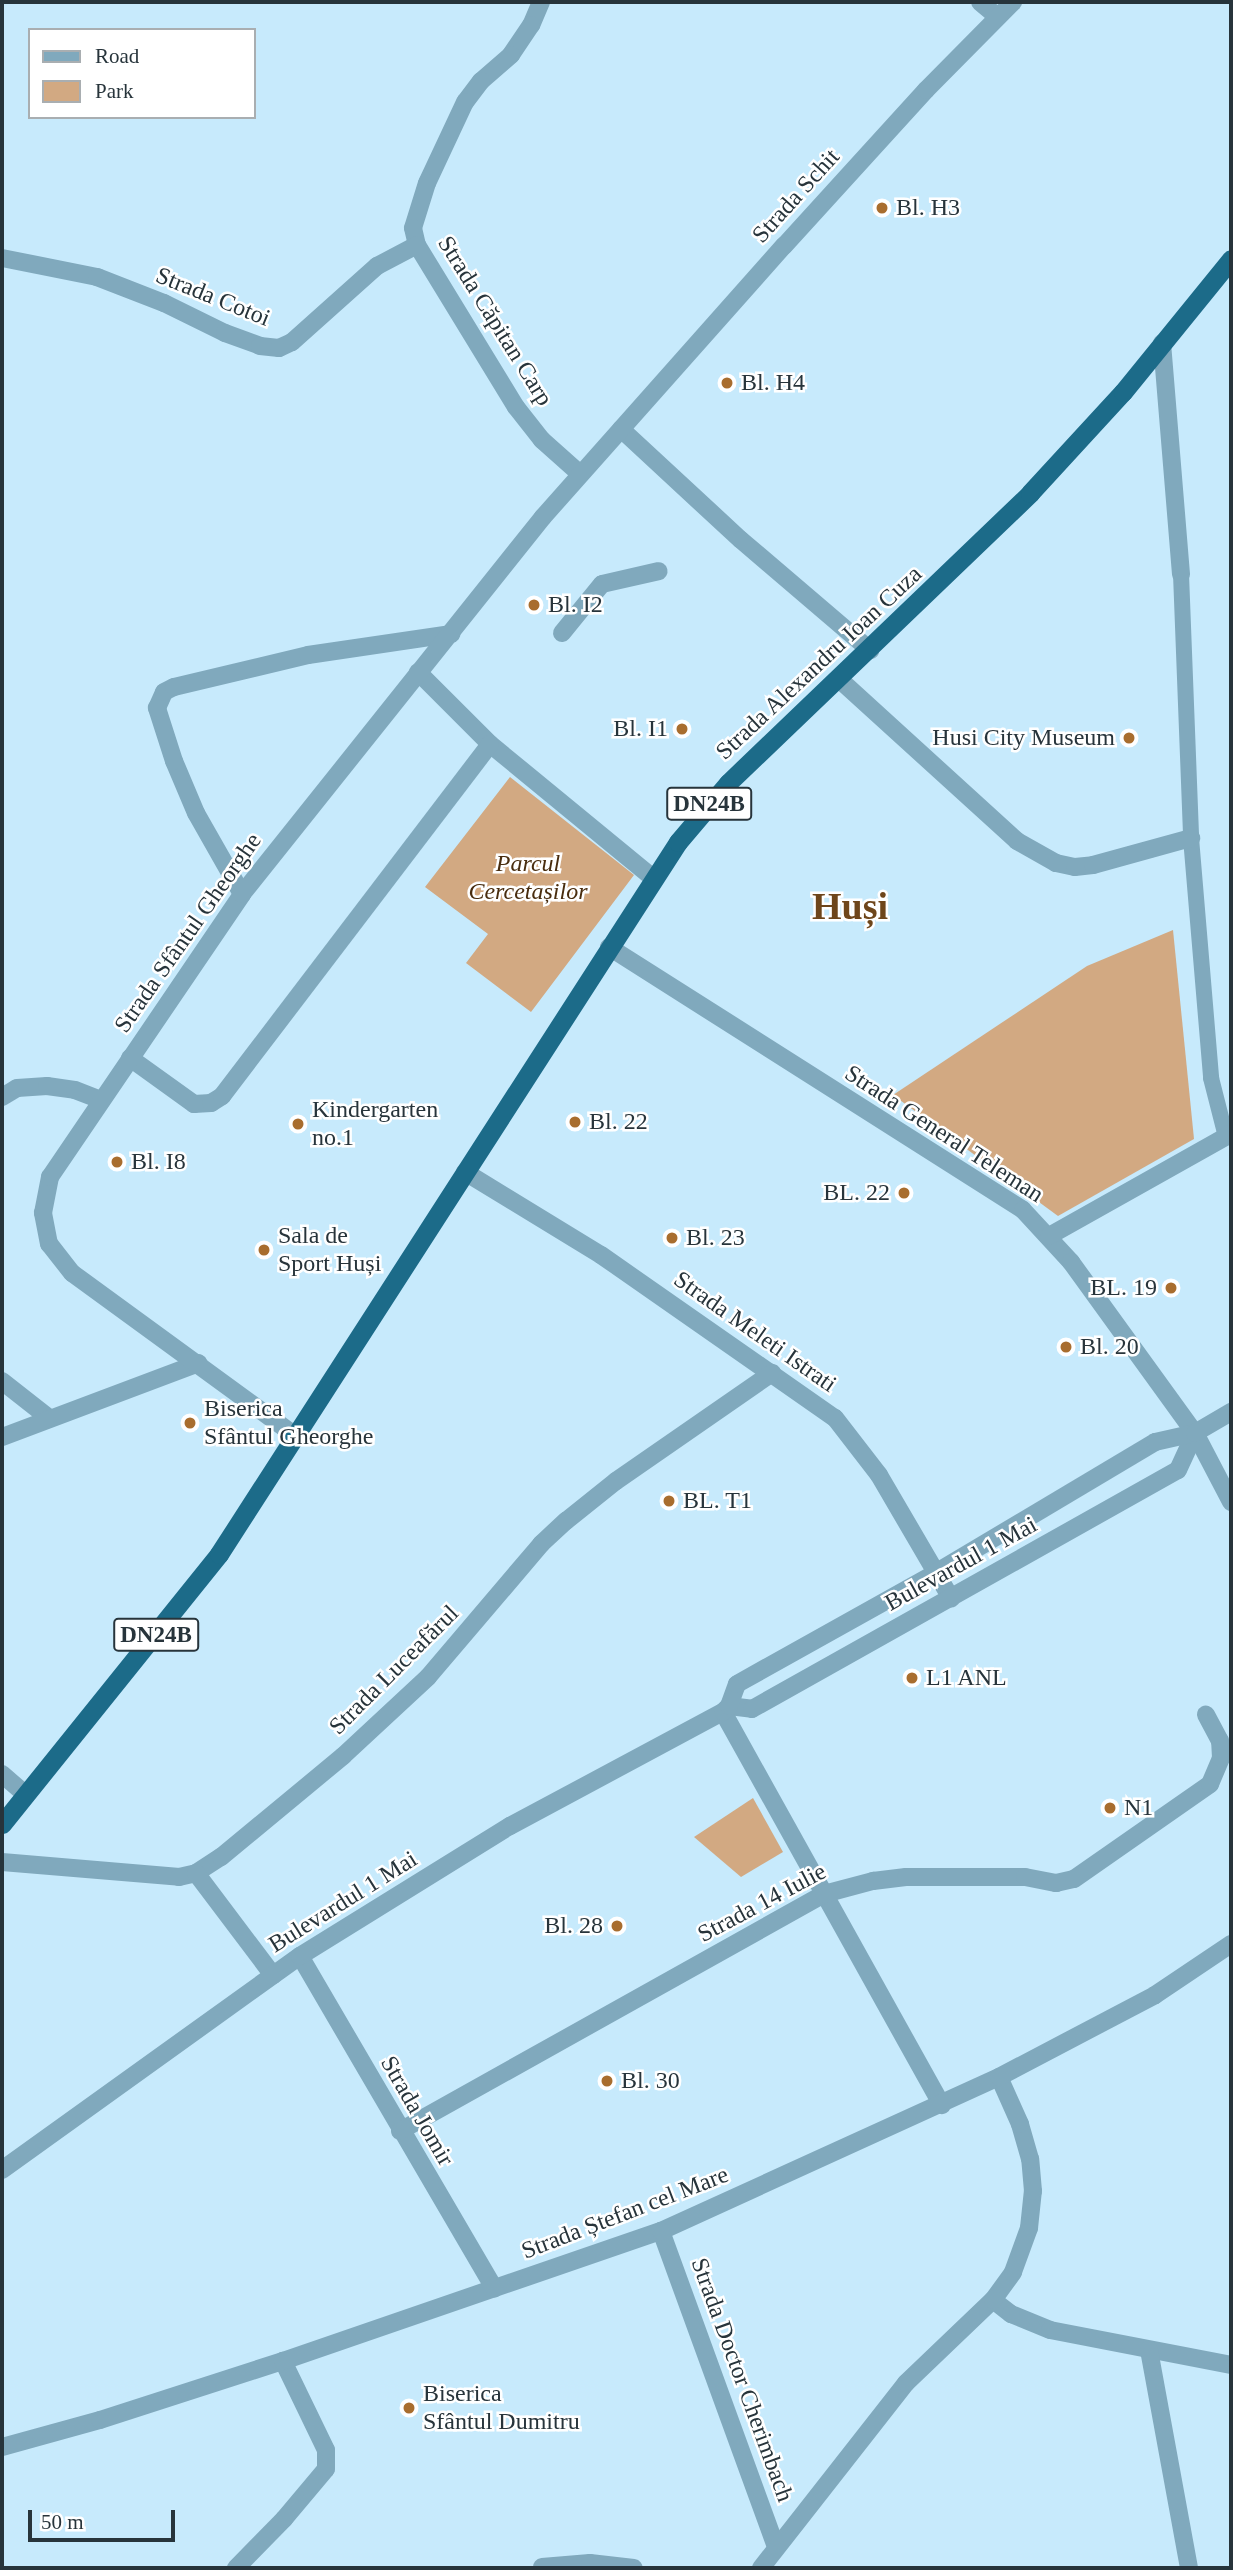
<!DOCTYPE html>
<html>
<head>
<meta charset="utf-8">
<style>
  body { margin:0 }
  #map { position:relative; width:1233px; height:2570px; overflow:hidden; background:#c7eafc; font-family:"Times New Roman",serif }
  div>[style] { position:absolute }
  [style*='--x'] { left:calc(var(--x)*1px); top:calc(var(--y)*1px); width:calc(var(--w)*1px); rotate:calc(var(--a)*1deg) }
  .green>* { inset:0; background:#d2a982 }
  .pedestrian>* { height:16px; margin:-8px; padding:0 8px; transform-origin:8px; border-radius:8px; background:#80a9bd }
  .minor>* { height:18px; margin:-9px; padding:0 9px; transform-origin:9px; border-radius:9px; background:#80a9bd }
  .tertiary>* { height:18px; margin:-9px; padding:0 9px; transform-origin:9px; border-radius:9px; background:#80a9bd }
  .trunk>* { height:19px; margin:-9.5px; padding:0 9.5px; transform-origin:9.5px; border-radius:9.5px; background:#1c6b89 }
  .dots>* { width:19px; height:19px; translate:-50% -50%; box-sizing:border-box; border:4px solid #fff; border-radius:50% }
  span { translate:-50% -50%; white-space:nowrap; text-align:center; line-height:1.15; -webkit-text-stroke:5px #fff; paint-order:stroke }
  .shield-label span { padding:2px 5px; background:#fff; border:2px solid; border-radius:5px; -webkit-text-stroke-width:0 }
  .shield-label { font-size:23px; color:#27343b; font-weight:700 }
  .street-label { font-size:24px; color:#27343b }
  .poi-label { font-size:24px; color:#27343b }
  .left { translate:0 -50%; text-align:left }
  .right { translate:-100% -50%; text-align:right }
  .park-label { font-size:24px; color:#492d0f; font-style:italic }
  .town-label { font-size:38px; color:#6e461b; font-weight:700 }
  .frame { position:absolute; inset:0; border:4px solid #27343b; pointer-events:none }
  .legend { position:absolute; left:28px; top:28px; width:228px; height:91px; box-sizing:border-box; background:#fff; border:2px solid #a9aeb1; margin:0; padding:9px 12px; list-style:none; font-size:21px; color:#27343b }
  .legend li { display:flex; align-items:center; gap:14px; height:35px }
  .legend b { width:35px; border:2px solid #a9aeb1 }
  .scale { position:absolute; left:28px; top:2510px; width:147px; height:32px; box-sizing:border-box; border:4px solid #27343b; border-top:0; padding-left:9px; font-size:21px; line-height:24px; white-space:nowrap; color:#27343b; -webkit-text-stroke:5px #fff; paint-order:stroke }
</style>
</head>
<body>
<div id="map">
  <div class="green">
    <div style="clip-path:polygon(510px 777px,634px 875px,531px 1012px,466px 963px,488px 934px,425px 887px)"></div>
    <div style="clip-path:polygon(1173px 930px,1194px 1139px,1058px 1216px,893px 1095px,1087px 966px)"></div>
    <div style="clip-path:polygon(753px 1798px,783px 1852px,741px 1877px,694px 1837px)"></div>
  </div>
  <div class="pedestrian">
    <div style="--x:1181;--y:574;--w:264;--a:87.8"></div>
    <div style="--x:1191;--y:838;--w:241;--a:85.2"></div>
    <div style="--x:1211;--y:1078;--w:61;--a:75.7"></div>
  </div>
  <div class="minor">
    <div style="--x:541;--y:2;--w:25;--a:113"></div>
    <div style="--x:531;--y:25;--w:36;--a:124"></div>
    <div style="--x:511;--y:55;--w:40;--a:139"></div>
    <div style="--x:481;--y:81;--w:26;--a:127"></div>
    <div style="--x:465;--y:102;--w:89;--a:115.1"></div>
    <div style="--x:427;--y:183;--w:47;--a:107.3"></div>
    <div style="--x:413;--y:228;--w:17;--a:77"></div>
    <div style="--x:417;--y:245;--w:190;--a:58.6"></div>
    <div style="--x:516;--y:407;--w:42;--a:51.8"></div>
    <div style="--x:542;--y:440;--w:50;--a:41.7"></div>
    <div style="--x:980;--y:2;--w:23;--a:40"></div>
    <div style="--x:2;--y:258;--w:97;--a:11.3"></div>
    <div style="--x:97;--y:277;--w:72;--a:21.2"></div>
    <div style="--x:164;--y:303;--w:68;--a:26.2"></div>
    <div style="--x:225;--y:333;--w:37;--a:20"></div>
    <div style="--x:260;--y:346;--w:19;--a:6"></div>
    <div style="--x:279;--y:348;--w:14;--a:-25"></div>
    <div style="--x:292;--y:342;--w:114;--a:-41.8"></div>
    <div style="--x:377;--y:266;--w:45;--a:-27.7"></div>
    <div style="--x:1162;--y:343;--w:232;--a:85.3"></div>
    <div style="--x:621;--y:429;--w:163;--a:42.8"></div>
    <div style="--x:741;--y:540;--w:170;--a:40.5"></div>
    <div style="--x:562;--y:633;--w:63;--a:-50.8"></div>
    <div style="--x:602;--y:584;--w:58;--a:-12.8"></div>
    <div style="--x:418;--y:672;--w:102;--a:45"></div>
    <div style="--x:490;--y:744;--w:211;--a:39.4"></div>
    <div style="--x:839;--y:679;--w:241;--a:42.3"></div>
    <div style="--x:1017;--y:841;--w:45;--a:29.4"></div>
    <div style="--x:1056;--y:863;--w:19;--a:12"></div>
    <div style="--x:1075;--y:867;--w:18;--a:-6"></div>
    <div style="--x:1093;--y:865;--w:102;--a:-15.4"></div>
    <div style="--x:242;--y:894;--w:93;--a:-119.6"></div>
    <div style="--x:196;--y:813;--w:56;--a:-112.9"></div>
    <div style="--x:174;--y:761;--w:56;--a:-107.8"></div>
    <div style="--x:157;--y:708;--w:17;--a:-66"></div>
    <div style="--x:164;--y:692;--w:11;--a:-27"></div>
    <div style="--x:174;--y:687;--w:138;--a:-13.4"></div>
    <div style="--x:308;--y:655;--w:145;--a:-8.4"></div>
    <div style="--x:609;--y:947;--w:490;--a:32.4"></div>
    <div style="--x:1023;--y:1210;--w:71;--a:47.3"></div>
    <div style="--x:1071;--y:1262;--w:211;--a:54.1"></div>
    <div style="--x:1195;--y:1433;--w:78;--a:62.4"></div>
    <div style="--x:130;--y:1058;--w:79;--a:35.7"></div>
    <div style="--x:194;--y:1104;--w:17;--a:-3"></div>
    <div style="--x:211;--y:1103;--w:13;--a:-32"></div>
    <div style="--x:222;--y:1096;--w:442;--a:-52.7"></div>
    <div style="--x:2;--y:1097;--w:17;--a:-31"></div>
    <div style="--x:17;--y:1088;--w:30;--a:-4"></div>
    <div style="--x:47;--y:1086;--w:28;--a:8"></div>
    <div style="--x:75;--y:1090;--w:28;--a:21"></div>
    <div style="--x:465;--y:1172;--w:159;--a:31.4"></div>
    <div style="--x:601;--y:1255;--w:285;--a:34.9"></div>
    <div style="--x:835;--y:1418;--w:72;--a:52.3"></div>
    <div style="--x:879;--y:1475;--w:143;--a:59.7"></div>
    <div style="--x:1049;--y:1236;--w:209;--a:-29.3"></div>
    <div style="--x:2;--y:1381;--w:60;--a:38.2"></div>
    <div style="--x:2;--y:1437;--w:210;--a:-20.6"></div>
    <div style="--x:297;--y:1437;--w:278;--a:-143.9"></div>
    <div style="--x:72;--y:1273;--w:37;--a:-128"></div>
    <div style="--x:49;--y:1244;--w:32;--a:-101"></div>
    <div style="--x:43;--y:1213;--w:37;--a:-79"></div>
    <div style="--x:50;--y:1177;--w:342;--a:-55.8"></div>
    <div style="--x:242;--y:894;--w:482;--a:-51.4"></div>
    <div style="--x:543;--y:517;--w:363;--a:-48.4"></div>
    <div style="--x:784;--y:246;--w:211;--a:-47.7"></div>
    <div style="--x:926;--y:90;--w:124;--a:-45.3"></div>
    <div style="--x:729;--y:1706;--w:23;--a:7"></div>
    <div style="--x:752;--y:1709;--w:488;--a:-29.3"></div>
    <div style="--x:1178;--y:1470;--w:41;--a:-65.3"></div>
    <div style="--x:723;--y:1712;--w:450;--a:60.9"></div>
    <div style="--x:2;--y:1774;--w:32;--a:41"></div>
    <div style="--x:2;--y:1862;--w:178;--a:4.8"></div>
    <div style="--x:179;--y:1877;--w:17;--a:-13"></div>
    <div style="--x:196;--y:1873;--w:30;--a:-33"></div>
    <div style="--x:221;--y:1857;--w:158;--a:-39.6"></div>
    <div style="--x:343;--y:1756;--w:116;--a:-42.9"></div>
    <div style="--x:428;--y:1677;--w:175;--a:-49.6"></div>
    <div style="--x:541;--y:1544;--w:34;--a:-43"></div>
    <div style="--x:566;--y:1521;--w:64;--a:-38.7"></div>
    <div style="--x:616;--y:1481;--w:190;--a:-34.7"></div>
    <div style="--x:196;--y:1873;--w:128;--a:53"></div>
    <div style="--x:300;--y:1956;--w:385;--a:59.7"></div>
    <div style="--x:400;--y:2131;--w:486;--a:-29.2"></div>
    <div style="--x:824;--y:1894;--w:51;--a:-14.9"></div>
    <div style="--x:873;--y:1881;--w:33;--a:-7"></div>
    <div style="--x:906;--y:1877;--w:119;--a:0"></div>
    <div style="--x:1025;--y:1877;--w:32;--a:11"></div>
    <div style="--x:1056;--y:1883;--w:18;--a:-13"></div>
    <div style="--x:1074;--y:1879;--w:166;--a:-34.9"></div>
    <div style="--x:1210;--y:1784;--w:28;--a:-67"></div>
    <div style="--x:1221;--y:1758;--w:17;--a:-93"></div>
    <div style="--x:1220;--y:1741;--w:30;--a:-118"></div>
    <div style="--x:2;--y:2170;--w:367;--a:-35.7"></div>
    <div style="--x:300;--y:1956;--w:247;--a:-31.8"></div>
    <div style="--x:510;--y:1826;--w:242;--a:-28.2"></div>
    <div style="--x:723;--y:1712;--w:8;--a:-45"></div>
    <div style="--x:729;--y:1706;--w:23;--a:-70"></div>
    <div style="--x:737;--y:1684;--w:229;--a:-29.2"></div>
    <div style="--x:937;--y:1572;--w:254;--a:-30.8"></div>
    <div style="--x:1155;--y:1442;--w:41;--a:-12.7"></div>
    <div style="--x:1195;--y:1433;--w:42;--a:-30.3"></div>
    <div style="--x:661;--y:2231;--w:336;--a:70"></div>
    <div style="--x:993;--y:2300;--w:23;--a:38"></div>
    <div style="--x:1011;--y:2314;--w:42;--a:22.3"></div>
    <div style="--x:1050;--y:2330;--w:184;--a:10.9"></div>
    <div style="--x:1149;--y:2350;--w:222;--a:79.6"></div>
    <div style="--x:542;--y:2567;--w:48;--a:-4.8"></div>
    <div style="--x:590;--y:2563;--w:44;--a:6.5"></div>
    <div style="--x:236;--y:2568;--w:69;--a:-45.6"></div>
    <div style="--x:284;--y:2519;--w:65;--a:-50"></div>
    <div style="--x:326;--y:2469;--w:19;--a:-90"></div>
    <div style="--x:326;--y:2450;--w:99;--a:-115.8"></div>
    <div style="--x:761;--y:2568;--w:235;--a:-51.9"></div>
    <div style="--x:906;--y:2383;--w:120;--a:-43.7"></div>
    <div style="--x:993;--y:2300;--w:34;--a:-54"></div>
    <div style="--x:1013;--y:2272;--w:47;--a:-70"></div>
    <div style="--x:1029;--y:2228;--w:37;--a:-84"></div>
    <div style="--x:1033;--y:2191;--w:32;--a:-95"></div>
    <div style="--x:1030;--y:2159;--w:36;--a:-106"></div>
    <div style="--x:1020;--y:2124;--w:51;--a:-114.1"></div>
  </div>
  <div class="tertiary">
    <div style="--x:2;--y:2447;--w:102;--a:-15.4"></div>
    <div style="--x:100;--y:2420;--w:192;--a:-17.9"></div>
    <div style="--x:283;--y:2361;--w:400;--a:-19"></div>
    <div style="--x:661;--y:2231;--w:371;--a:-24.5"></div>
    <div style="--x:999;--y:2077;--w:176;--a:-27.7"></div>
    <div style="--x:1155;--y:1995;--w:92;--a:-33.9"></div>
  </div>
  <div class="trunk">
    <div style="--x:2;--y:1824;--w:346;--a:-51.2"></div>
    <div style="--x:219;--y:1554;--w:847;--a:-57.19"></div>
    <div style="--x:678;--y:842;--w:77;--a:-49.7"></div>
    <div style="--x:728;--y:783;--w:419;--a:-43.8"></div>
    <div style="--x:1030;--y:493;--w:137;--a:-47.4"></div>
    <div style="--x:1123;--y:392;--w:171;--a:-50.9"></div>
  </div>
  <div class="dots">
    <div style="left:882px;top:208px;background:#a86d2e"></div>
    <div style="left:727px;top:383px;background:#a86d2e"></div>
    <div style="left:534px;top:605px;background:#a86d2e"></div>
    <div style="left:682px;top:729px;background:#a86d2e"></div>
    <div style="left:1129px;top:738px;background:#a86d2e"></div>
    <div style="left:575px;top:1122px;background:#a86d2e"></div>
    <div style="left:298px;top:1124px;background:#a86d2e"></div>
    <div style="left:117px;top:1162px;background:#a86d2e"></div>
    <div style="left:904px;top:1193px;background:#a86d2e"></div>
    <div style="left:672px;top:1238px;background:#a86d2e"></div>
    <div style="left:264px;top:1250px;background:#a86d2e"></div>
    <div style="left:1171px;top:1288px;background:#a86d2e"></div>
    <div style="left:1066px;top:1347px;background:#a86d2e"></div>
    <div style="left:190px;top:1423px;background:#a86d2e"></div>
    <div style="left:669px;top:1501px;background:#a86d2e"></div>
    <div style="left:912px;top:1678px;background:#a86d2e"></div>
    <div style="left:1110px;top:1808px;background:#a86d2e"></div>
    <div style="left:617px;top:1926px;background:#a86d2e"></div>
    <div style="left:607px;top:2081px;background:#a86d2e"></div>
    <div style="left:409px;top:2408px;background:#a86d2e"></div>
  </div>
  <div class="shield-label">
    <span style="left:709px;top:804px">DN24B</span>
    <span style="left:156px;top:1635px">DN24B</span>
  </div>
  <div class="street-label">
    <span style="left:796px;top:196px;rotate:-48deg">Strada Schit</span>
    <span style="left:213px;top:297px;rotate:22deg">Strada Cotoi</span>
    <span style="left:495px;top:321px;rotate:58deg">Strada Căpitan Carp</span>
    <span style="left:819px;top:663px;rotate:-43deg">Strada Alexandru Ioan Cuza</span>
    <span style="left:188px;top:933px;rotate:-55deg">Strada Sfântul Gheorghe</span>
    <span style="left:944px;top:1134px;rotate:33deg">Strada General Teleman</span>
    <span style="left:755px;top:1332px;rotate:35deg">Strada Meleti Istrati</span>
    <span style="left:961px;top:1564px;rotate:-29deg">Bulevardul 1 Mai</span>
    <span style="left:394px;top:1670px;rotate:-45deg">Strada Luceafărul</span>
    <span style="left:343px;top:1902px;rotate:-32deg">Bulevardul 1 Mai</span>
    <span style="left:762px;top:1903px;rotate:-28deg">Strada 14 Iulie</span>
    <span style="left:417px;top:2111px;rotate:60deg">Strada Jomir</span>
    <span style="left:625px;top:2213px;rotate:-21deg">Strada Ștefan cel Mare</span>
    <span style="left:742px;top:2380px;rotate:70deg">Strada Doctor Cherimbach</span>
  </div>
  <div class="poi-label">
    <span class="left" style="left:896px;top:208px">Bl. H3</span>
    <span class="left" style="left:741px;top:383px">Bl. H4</span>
    <span class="left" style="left:548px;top:605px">Bl. I2</span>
    <span class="right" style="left:668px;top:729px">Bl. I1</span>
    <span class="right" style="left:1115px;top:738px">Husi City Museum</span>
    <span class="left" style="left:312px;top:1124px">Kindergarten<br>no.1</span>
    <span class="left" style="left:589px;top:1122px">Bl. 22</span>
    <span class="left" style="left:131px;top:1162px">Bl. I8</span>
    <span class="right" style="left:890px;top:1193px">BL. 22</span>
    <span class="left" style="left:278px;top:1250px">Sala de<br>Sport Huși</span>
    <span class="left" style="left:686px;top:1238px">Bl. 23</span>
    <span class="right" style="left:1157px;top:1288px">BL. 19</span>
    <span class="left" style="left:1080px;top:1347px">Bl. 20</span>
    <span class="left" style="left:204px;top:1423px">Biserica<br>Sfântul Gheorghe</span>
    <span class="left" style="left:683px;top:1501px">BL. T1</span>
    <span class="left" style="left:926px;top:1678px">L1 ANL</span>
    <span class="left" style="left:1124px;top:1808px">N1</span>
    <span class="right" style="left:603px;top:1926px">Bl. 28</span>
    <span class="left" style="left:621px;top:2081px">Bl. 30</span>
    <span class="left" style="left:423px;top:2408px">Biserica<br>Sfântul Dumitru</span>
  </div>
  <div class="park-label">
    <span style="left:528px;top:878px">Parcul<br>Cercetașilor</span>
  </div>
  <div class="town-label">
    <span style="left:850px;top:907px">Huși</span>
  </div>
  <div class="frame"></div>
  <ul class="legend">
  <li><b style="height:9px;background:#80a9bd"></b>Road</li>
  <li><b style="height:19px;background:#d2a982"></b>Park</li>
  </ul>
  <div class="scale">50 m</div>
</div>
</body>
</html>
